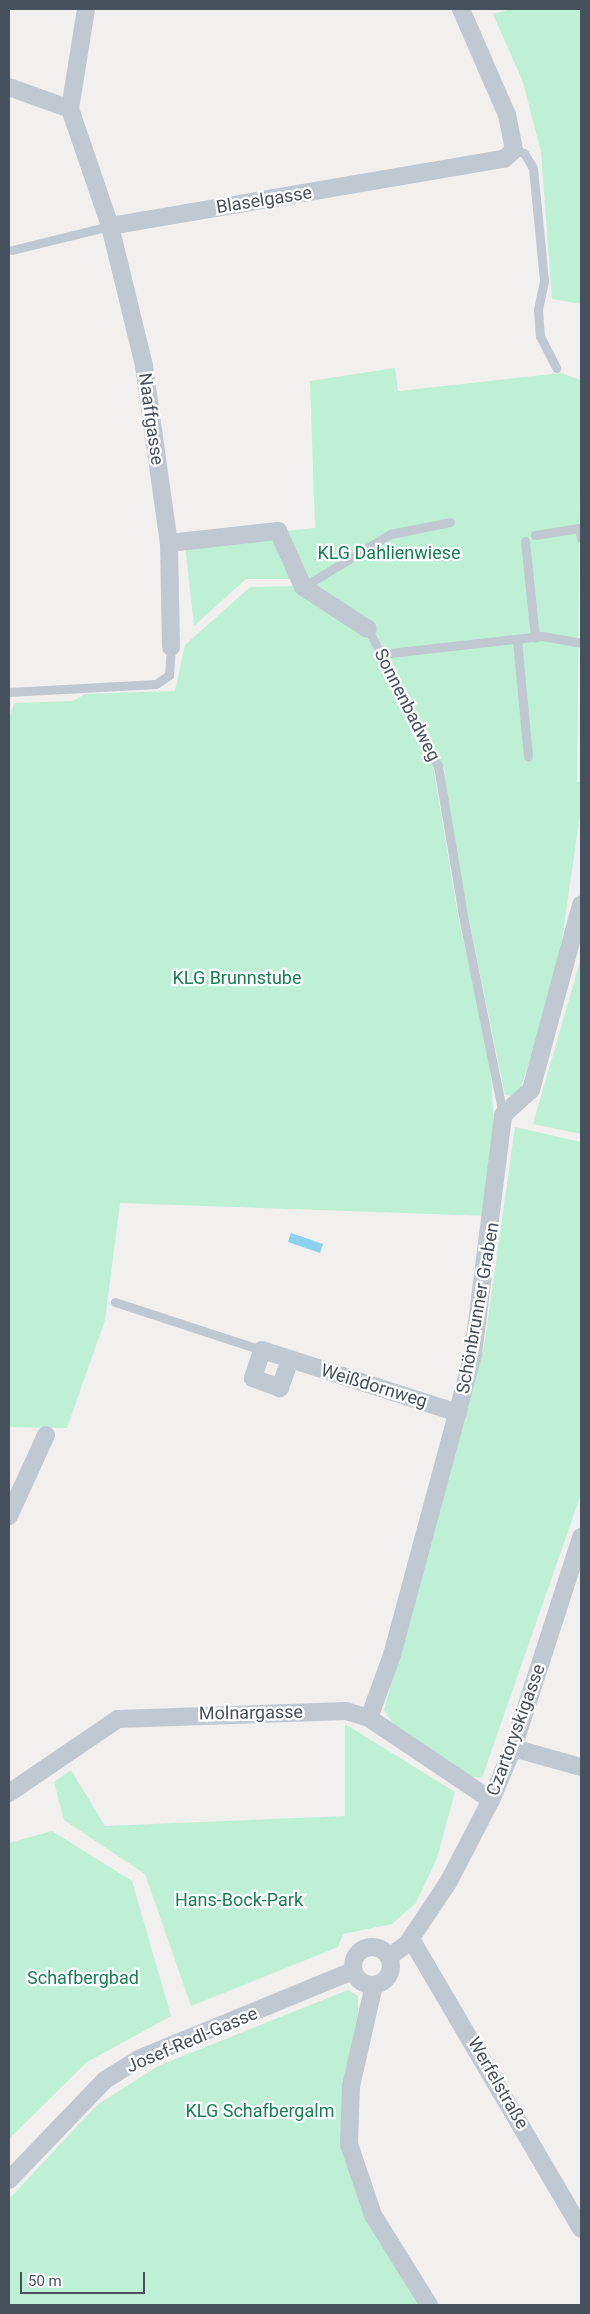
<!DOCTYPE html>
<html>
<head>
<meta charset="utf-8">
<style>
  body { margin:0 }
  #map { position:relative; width:590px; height:2314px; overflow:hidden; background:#f2efef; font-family:Roboto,sans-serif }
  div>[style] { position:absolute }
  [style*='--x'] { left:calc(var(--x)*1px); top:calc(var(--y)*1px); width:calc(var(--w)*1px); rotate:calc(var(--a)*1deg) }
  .green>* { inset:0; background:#bdf0d4 }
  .water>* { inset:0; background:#8ad2ed }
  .lane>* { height:9px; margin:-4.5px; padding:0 4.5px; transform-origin:4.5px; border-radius:4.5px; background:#c0c8d1 }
  .street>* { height:18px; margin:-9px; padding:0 9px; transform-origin:9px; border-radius:9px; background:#c0c8d1 }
  .street>.ring { margin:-9px; padding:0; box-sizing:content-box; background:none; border:18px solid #c0c8d1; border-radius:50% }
  span { translate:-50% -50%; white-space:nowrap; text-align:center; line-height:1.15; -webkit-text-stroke:4.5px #fff; paint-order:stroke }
  .street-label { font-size:18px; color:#47515d }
  .park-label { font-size:18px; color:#168052 }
  .frame { position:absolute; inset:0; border:10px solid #47515d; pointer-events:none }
  .scale { position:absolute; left:20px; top:2272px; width:125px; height:22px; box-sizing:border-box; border:2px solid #47515d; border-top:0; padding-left:6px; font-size:15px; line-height:18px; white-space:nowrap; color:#47515d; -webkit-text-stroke:4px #fff; paint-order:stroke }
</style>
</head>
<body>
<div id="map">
  <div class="green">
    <div style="clip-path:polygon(511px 9px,581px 9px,581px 304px,552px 299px,541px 152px,523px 82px,493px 14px)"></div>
    <div style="clip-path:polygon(395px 368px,398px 391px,561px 373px,581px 380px,577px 782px,581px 782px,581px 808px,560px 953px,534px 1049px,519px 1092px,512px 1096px,505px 1095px,453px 843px,444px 768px,368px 618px,307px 586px,285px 531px,315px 528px,310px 381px)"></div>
    <div style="clip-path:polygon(272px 536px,290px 579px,246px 579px,194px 626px,185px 545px)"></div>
    <div style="clip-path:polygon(294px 586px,367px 637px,432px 760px,459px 922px,489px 1053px,497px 1162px,490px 1216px,120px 1203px,105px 1320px,67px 1428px,9px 1427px,9px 720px,14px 703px,73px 701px,85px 694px,175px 691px,185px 645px,250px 587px)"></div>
    <div style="clip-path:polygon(581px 958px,581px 1134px,533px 1124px)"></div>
    <div style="clip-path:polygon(515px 1127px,581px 1142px,581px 1494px,482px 1778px,467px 1776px,397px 1729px,384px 1710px,484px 1347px)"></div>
    <div style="clip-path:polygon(345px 1724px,455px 1792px,437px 1858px,416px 1903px,392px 1924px,343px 1934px,338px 1947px,191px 2006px,145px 1874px,64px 1820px,54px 1782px,71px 1770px,105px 1826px,345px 1816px)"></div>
    <div style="clip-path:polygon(52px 1831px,132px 1881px,171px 2016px,87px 2062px,9px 2139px,9px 1843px)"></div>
    <div style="clip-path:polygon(348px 1990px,358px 1996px,358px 2014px,345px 2074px,341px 2129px,422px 2305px,9px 2305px,9px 2199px,97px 2105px,158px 2066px)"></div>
  </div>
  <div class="water">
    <div style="clip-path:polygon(291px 1233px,323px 1244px,320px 1253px,288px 1242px)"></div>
  </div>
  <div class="lane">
    <div style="--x:514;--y:150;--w:10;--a:17"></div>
    <div style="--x:524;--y:153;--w:17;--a:59"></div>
    <div style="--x:533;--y:168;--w:114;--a:84.4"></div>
    <div style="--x:544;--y:281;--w:29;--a:102"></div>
    <div style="--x:538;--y:309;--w:27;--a:86"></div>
    <div style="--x:540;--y:336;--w:36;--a:63"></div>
    <div style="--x:12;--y:250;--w:101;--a:-13.8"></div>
    <div style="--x:535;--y:535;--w:45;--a:-9"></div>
    <div style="--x:579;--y:528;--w:10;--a:79"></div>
    <div style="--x:525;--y:541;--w:97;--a:84.1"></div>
    <div style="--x:303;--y:587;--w:102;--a:-31.3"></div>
    <div style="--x:390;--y:534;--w:61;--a:-11.3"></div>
    <div style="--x:368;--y:629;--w:154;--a:62.9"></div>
    <div style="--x:438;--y:766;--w:157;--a:80.5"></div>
    <div style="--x:464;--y:921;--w:198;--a:78.6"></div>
    <div style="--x:517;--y:640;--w:117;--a:84.6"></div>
    <div style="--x:381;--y:654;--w:162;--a:-6.4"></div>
    <div style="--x:542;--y:636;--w:40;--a:10"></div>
    <div style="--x:9;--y:692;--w:147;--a:-3.1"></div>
    <div style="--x:156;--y:684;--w:16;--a:-35"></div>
    <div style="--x:169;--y:675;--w:28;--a:-86"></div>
    <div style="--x:115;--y:1302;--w:155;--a:18.1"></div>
  </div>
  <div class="street">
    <div style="--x:86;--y:9;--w:101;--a:99.1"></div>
    <div style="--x:70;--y:109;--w:124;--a:71.1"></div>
    <div style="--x:110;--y:226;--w:144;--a:76.3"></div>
    <div style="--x:144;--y:366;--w:179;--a:82"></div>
    <div style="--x:169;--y:543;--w:104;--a:88.9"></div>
    <div style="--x:9;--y:87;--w:65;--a:19.8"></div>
    <div style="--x:110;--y:226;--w:400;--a:-9.7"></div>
    <div style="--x:504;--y:159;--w:13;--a:-42"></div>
    <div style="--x:514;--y:150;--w:36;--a:-101"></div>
    <div style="--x:507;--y:115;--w:116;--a:-113.5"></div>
    <div style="--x:169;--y:543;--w:110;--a:-6.3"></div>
    <div style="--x:278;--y:531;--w:61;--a:65.9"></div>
    <div style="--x:303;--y:587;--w:77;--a:32.9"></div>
    <div style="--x:290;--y:1360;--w:30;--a:110"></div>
    <div style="--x:280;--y:1388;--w:29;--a:-160"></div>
    <div style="--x:253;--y:1378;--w:29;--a:-72"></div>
    <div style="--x:262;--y:1350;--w:206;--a:17.8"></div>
    <div style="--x:9;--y:1516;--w:89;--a:-65.4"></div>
    <div style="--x:369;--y:1718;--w:67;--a:-69.9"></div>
    <div style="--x:392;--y:1655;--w:312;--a:-74.9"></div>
    <div style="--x:473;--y:1354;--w:241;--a:-82.8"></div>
    <div style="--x:503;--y:1115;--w:38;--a:-42"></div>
    <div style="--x:531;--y:1090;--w:192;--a:-74.9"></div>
    <div style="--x:513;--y:1748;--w:71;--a:15.6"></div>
    <div style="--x:9;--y:1793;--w:132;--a:-34.2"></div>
    <div style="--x:118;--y:1719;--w:228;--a:-2"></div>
    <div style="--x:346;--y:1711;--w:24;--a:17"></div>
    <div style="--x:369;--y:1718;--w:147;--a:33.9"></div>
    <div style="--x:411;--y:1939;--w:336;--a:59.6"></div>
    <div class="ring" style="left:353px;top:1947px;width:20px;height:20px"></div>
    <div style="--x:389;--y:1957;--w:22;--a:-36"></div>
    <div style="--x:407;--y:1944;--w:76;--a:-56.3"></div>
    <div style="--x:449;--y:1881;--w:91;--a:-62.6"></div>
    <div style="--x:491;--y:1800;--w:56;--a:-67.1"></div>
    <div style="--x:513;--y:1748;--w:222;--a:-72.1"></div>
    <div style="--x:374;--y:1985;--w:104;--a:102.8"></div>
    <div style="--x:351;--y:2086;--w:58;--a:92"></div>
    <div style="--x:349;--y:2144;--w:75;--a:71.3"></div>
    <div style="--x:373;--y:2215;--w:106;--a:58.1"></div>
    <div style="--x:9;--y:2180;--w:139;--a:-46.2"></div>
    <div style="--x:105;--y:2080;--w:39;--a:-32"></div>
    <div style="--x:138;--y:2059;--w:232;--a:-22.3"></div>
  </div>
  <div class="street-label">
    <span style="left:264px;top:200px;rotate:-9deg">Blaselgasse</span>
    <span style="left:151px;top:419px;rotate:82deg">Naaffgasse</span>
    <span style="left:407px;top:705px;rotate:63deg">Sonnenbadweg</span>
    <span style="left:478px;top:1308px;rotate:-80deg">Schönbrunner Graben</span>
    <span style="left:374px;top:1386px;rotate:17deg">Weißdornweg</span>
    <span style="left:251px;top:1713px;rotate:-1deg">Molnargasse</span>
    <span style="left:516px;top:1730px;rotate:-70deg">Czartoryskigasse</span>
    <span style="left:192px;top:2040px;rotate:-23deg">Josef-Redl-Gasse</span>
    <span style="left:498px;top:2083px;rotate:60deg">Werfelstraße</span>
  </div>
  <div class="park-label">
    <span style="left:389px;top:553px">KLG Dahlienwiese</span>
    <span style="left:237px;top:978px">KLG Brunnstube</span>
    <span style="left:239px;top:1900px">Hans-Bock-Park</span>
    <span style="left:83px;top:1978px">Schafbergbad</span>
    <span style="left:260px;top:2111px">KLG Schafbergalm</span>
  </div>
  <div class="frame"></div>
  <div class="scale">50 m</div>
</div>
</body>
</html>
